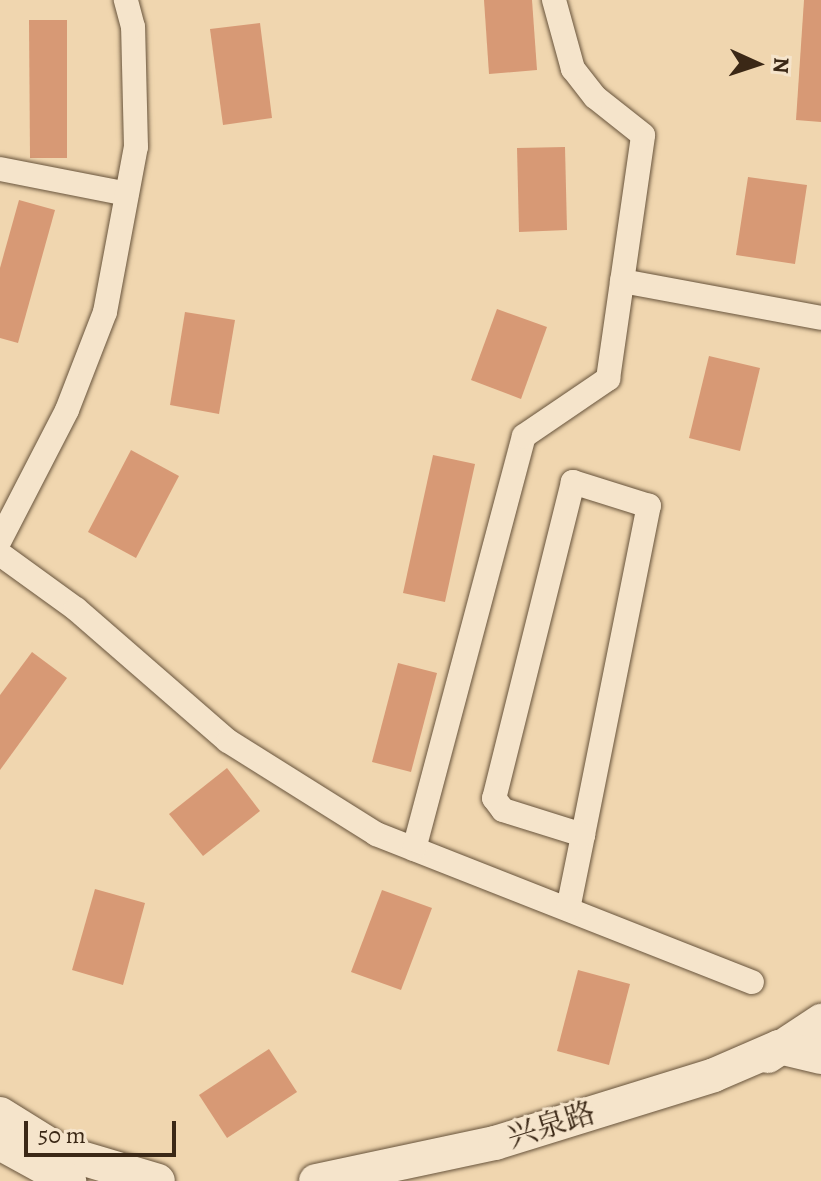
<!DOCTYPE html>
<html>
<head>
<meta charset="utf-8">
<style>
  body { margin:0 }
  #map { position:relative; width:821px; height:1181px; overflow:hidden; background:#f0d6af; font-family:Alegreya,"Noto Serif SC",serif }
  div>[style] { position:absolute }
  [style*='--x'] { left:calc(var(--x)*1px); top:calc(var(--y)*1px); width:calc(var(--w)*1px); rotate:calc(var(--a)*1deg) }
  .building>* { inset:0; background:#d79975 }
  .roads { filter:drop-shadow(0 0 2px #68543c) drop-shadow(0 0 2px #68543c) }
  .street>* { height:24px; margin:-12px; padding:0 12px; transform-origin:12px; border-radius:12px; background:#f5e4cb }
  .secondary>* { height:34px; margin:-17px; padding:0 17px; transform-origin:17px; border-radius:17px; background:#f5e4cb }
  span { translate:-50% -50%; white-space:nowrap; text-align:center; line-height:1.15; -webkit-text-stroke:6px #f5e4cb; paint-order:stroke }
  .street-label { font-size:30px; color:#3b2816 }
  .north { position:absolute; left:717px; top:24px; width:80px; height:80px; -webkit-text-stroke:6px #f5e4cb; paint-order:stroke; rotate:93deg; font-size:22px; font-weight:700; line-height:32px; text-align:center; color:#3b2816 }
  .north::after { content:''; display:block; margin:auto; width:28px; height:36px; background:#3b2816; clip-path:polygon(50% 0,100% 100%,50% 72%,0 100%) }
  .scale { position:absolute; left:24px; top:1121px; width:152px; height:36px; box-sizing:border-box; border:4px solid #3b2816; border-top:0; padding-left:10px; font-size:24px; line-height:28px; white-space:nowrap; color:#3b2816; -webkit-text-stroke:6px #f5e4cb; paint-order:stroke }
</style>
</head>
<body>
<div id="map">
  <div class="building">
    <div style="clip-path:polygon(484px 0,532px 0,537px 70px,489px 74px)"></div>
    <div style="clip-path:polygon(804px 0,821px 0,821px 122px,796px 120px)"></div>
    <div style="clip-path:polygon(29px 20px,67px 20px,67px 158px,30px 158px)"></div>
    <div style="clip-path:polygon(260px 23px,272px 118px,223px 125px,210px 29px)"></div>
    <div style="clip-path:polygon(565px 147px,567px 230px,519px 232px,517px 148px)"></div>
    <div style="clip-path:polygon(748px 177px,807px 185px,795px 264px,736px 255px)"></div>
    <div style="clip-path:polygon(19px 200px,55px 210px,18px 343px,0 338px,0 268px)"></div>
    <div style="clip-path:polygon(497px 309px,547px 327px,521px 399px,471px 380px)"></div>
    <div style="clip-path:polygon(185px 312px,235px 320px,219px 414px,170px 405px)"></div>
    <div style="clip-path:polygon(709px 356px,760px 368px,740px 451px,689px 438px)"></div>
    <div style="clip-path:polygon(131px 450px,179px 476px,136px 558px,88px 532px)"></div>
    <div style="clip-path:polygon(433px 455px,475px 464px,445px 602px,403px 593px)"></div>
    <div style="clip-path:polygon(32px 652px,67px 678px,0 770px,0 695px)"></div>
    <div style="clip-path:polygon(398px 663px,437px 673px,411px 772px,372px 762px)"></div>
    <div style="clip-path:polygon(227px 768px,260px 811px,203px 856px,169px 814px)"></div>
    <div style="clip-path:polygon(95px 889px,145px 903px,123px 985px,72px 970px)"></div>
    <div style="clip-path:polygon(382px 890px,432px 908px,401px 990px,351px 972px)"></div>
    <div style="clip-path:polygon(578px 970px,630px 984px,609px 1065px,557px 1051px)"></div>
    <div style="clip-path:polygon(269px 1049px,297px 1092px,227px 1138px,199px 1095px)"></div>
  </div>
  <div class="roads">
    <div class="street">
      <div style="--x:0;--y:169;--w:129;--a:11.1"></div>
      <div style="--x:622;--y:281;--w:202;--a:10.5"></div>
      <div style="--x:0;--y:540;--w:146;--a:-62.7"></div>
      <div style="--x:67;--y:410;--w:105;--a:-68.8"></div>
      <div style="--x:105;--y:312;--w:168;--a:-79.4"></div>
      <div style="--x:136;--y:147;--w:120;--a:-91.4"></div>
      <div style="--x:133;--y:27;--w:28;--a:-105"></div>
      <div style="--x:0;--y:554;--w:94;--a:35.9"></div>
      <div style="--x:76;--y:609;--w:201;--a:41"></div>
      <div style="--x:228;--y:741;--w:175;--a:32.1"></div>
      <div style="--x:376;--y:834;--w:404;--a:21.5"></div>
      <div style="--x:414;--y:849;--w:427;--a:-75.1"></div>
      <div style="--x:524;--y:436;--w:102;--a:-34.2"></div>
      <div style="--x:608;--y:379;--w:246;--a:-81.8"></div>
      <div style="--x:643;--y:135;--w:61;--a:-141.6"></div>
      <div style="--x:595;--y:97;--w:36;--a:-128"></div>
      <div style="--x:573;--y:69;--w:72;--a:-105.4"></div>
      <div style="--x:568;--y:909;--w:76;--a:-78.5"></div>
      <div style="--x:583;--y:835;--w:336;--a:-78.7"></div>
      <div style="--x:649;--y:506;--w:80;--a:-162.5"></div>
      <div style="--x:573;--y:482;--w:326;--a:104"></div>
      <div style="--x:494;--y:798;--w:15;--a:53"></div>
      <div style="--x:503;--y:810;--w:84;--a:17.4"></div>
    </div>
    <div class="secondary">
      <div style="--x:768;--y:1056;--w:64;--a:-33.4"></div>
      <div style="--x:0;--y:1114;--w:72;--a:31.9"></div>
      <div style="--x:61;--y:1152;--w:101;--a:16.6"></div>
      <div style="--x:0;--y:1143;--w:79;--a:28.8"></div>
      <div style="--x:316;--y:1181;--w:183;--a:-12"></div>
      <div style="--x:495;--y:1143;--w:229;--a:-17.2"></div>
      <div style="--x:714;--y:1075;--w:71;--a:-23.3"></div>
      <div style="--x:779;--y:1047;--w:43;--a:13.4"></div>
    </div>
  </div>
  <div class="street-label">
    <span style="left:551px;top:1125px;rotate:-17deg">兴泉路</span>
  </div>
  <div class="north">N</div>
  <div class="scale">50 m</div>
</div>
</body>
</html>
